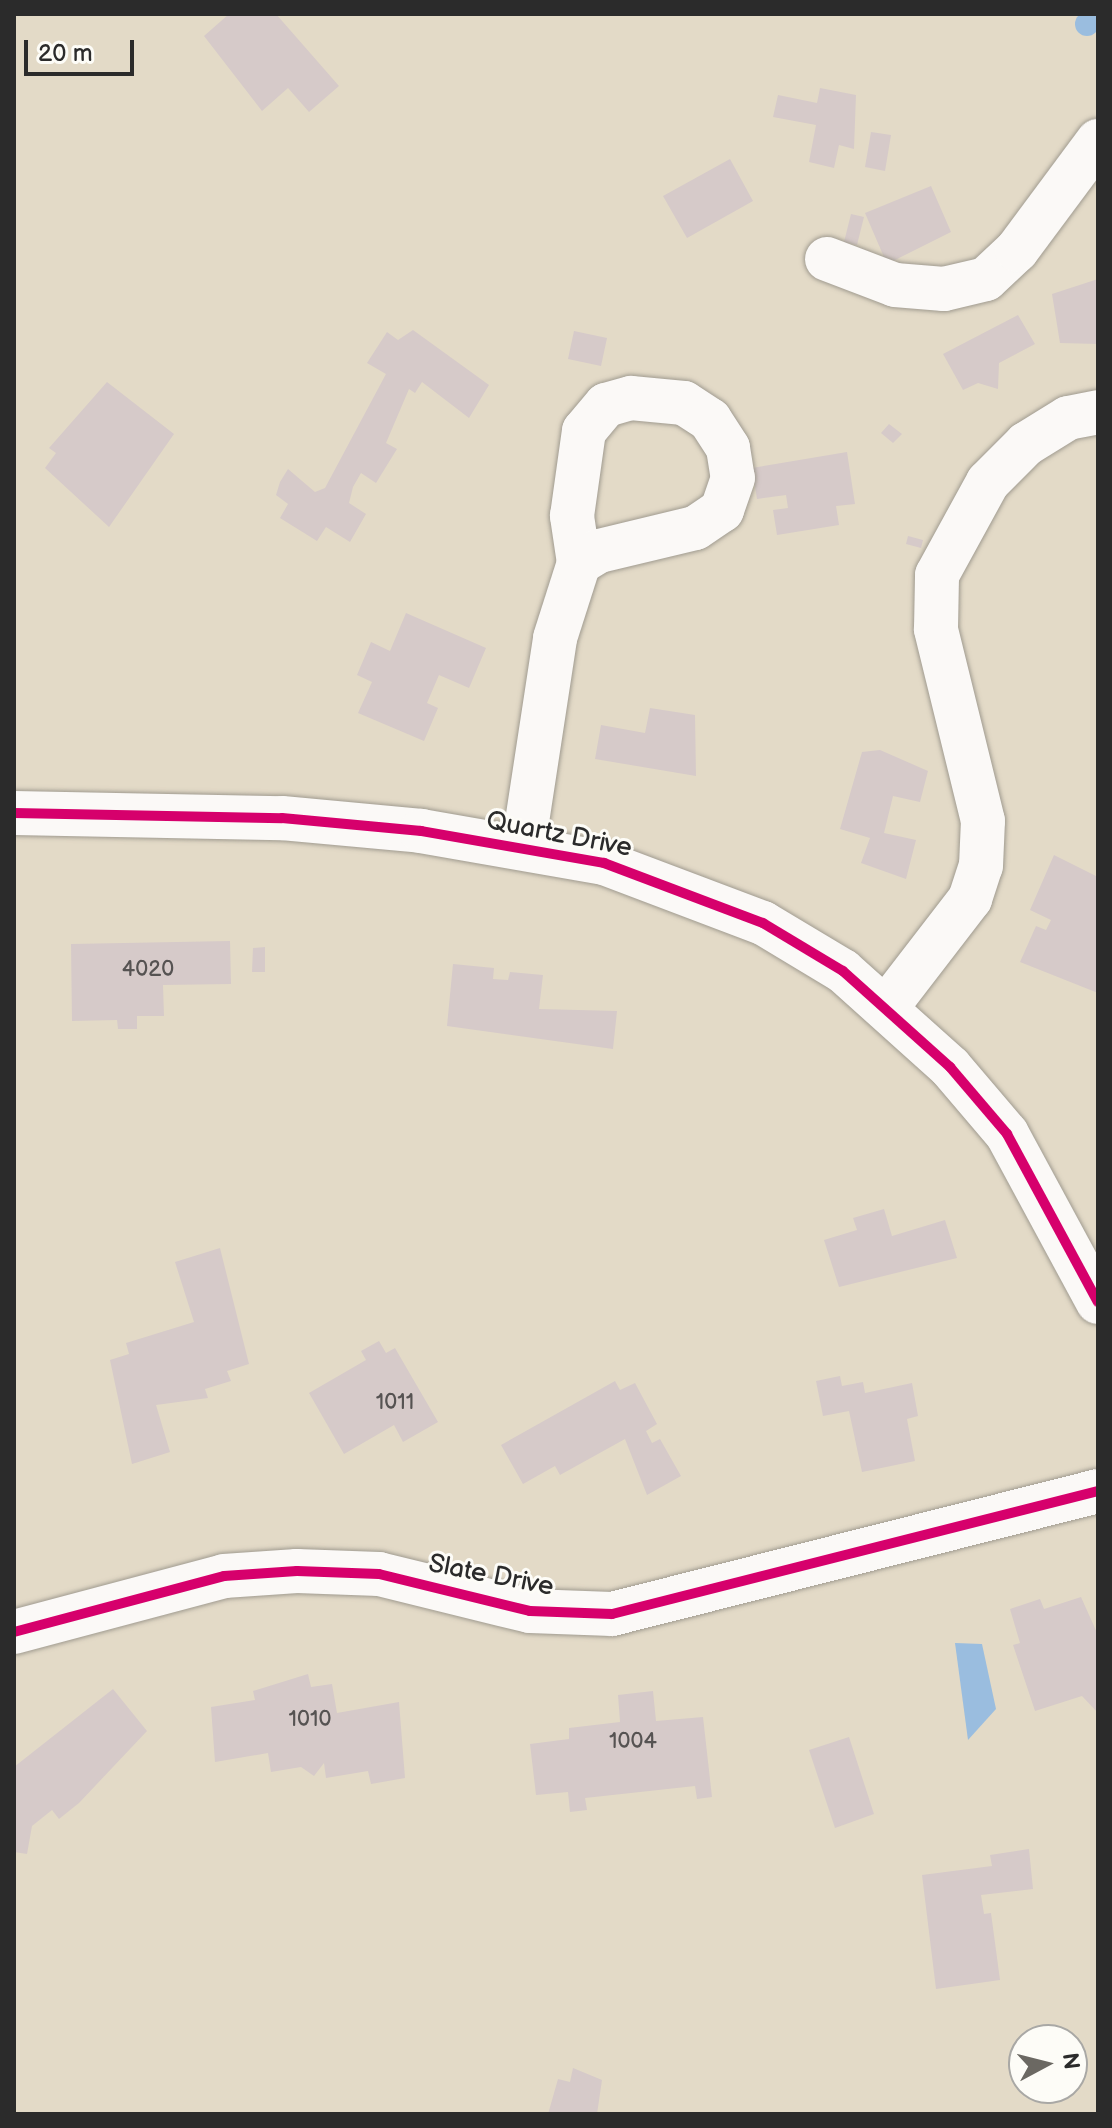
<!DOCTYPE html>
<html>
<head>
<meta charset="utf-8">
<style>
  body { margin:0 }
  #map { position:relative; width:1112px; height:2128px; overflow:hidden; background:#e3dac7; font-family:"Balsamiq Sans",sans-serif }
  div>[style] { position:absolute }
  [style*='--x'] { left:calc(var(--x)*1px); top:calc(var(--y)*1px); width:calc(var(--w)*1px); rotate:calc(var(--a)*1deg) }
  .water>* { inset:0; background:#9abddf }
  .round { border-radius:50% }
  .building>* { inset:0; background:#d6cac9 }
  .roads { filter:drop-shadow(0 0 2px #a09b90) drop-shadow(0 0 2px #a09b90) }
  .minor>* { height:44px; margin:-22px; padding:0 22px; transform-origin:22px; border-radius:22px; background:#fbf9f7 }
  .cycleway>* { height:10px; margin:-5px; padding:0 5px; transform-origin:5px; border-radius:5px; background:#d6006c }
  span { translate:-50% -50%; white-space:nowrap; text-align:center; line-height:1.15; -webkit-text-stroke:6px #fdfcf7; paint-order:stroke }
  .number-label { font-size:22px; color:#565352 }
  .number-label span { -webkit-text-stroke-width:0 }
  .street-label { font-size:26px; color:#2b2b2b }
  .frame { position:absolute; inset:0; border:16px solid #2b2b2b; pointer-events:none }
  .north { position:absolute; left:1008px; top:2024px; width:80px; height:80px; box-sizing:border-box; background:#fdfcf7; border:2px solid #a9a8a5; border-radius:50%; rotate:83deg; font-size:22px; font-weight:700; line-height:32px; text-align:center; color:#2b2b2b }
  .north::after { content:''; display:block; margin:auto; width:28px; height:36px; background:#6b6862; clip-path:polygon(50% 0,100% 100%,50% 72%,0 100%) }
  .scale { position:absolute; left:24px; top:40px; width:110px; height:36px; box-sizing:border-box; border:4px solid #2b2b2b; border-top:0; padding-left:10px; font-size:24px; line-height:28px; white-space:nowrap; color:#2b2b2b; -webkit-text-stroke:6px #fdfcf7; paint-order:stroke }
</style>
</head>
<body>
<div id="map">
  <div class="water">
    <div class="round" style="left:1075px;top:12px;width:24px;height:24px"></div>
    <div style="clip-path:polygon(955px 1643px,982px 1644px,996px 1709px,968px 1740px)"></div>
  </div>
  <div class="building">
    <div style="clip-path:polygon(229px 14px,276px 14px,339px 86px,309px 112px,288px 88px,262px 111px,204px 36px)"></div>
    <div style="clip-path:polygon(820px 88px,856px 95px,854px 149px,839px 145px,834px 168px,809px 162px,816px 125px,773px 117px,778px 95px,817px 103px)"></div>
    <div style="clip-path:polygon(871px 132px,891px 135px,885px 171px,865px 167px)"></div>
    <div style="clip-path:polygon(730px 159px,753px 201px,687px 238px,663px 196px)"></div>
    <div style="clip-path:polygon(931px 186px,951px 232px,887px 264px,865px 213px)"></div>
    <div style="clip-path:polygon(851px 214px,864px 217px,857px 245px,844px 242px)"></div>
    <div style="clip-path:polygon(1098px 279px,1098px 344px,1060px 343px,1052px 294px)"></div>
    <div style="clip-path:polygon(1018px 315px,1035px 344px,999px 363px,998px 389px,978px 383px,963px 390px,943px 354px)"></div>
    <div style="clip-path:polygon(413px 330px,489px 385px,469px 418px,422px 382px,415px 393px,409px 389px,386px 443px,397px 449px,376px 483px,361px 473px,353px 487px,349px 503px,366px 514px,350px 542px,326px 527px,317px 541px,280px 518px,288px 504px,276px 495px,280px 482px,288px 469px,315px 492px,325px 488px,386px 374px,367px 363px,387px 332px,398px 340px)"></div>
    <div style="clip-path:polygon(574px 331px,607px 338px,601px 366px,568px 359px)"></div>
    <div style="clip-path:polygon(107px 382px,174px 434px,109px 527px,45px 468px,56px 453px,49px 448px)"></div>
    <div style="clip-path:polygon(889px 424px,902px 434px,893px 443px,881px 433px)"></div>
    <div style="clip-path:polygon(847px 452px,855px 504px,836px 506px,839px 525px,777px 535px,773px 510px,788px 508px,786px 495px,757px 499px,752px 468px)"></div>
    <div style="clip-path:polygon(908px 536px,923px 540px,921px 548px,906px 544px)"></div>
    <div style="clip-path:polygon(406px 613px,486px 648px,469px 688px,439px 675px,427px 703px,438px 708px,424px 741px,358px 713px,372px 682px,357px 675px,371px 642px,390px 651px)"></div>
    <div style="clip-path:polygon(650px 708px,695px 715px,696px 776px,595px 759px,601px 725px,645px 733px)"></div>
    <div style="clip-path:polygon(880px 750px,928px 771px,920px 802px,893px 796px,884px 833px,916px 840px,906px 879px,861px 863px,870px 838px,840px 829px,862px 752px)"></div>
    <div style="clip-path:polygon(1054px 855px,1098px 877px,1098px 993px,1020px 962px,1036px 926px,1046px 930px,1051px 920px,1030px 910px)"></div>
    <div style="clip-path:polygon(230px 941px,231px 984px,163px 985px,164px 1016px,137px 1016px,137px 1029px,118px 1029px,117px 1020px,72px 1021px,71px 944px)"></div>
    <div style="clip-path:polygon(265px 947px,265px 972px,252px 972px,253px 948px)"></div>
    <div style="clip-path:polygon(453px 964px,494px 968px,493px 979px,508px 980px,510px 972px,543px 975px,539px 1009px,617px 1011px,613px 1049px,447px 1026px)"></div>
    <div style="clip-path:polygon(884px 1209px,892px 1236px,945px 1220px,957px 1258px,839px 1287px,824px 1240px,857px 1230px,853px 1218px)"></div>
    <div style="clip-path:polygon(220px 1248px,249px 1364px,227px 1371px,231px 1381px,205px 1389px,208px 1398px,156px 1405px,170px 1452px,132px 1464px,110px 1360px,129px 1354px,126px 1343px,194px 1322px,175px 1262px)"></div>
    <div style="clip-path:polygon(379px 1341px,386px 1353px,395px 1348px,438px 1422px,403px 1442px,394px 1425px,344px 1454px,309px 1393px,366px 1360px,361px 1351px)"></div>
    <div style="clip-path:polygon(840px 1376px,842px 1386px,863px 1382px,865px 1393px,912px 1383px,918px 1416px,907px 1419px,915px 1461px,862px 1472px,849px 1411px,823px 1416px,816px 1381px)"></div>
    <div style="clip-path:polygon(615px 1381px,620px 1390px,635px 1383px,657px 1424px,646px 1431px,652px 1443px,660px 1439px,681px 1476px,647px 1495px,625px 1439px,560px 1475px,555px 1466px,523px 1484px,501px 1445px)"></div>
    <div style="clip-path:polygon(1081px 1597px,1098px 1635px,1098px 1713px,1082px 1696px,1035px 1711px,1013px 1645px,1020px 1643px,1010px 1609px,1040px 1599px,1044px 1609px)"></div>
    <div style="clip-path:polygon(308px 1674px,311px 1687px,332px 1684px,337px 1713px,399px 1702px,405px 1778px,371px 1784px,368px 1771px,326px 1778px,324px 1763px,314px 1776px,301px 1767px,271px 1772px,268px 1753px,215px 1762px,211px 1707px,255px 1700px,253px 1691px)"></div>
    <div style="clip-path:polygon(113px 1689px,147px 1731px,79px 1803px,59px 1819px,52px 1810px,32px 1826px,27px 1854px,14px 1852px,14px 1767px)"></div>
    <div style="clip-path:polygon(653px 1691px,656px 1721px,703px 1717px,712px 1797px,697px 1799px,695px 1786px,585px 1798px,587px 1810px,570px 1812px,568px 1792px,536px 1795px,530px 1744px,569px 1739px,569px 1728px,620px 1722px,618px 1695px)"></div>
    <div style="clip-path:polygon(849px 1737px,874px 1814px,835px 1828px,809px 1750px)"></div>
    <div style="clip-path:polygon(1029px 1849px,1033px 1889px,981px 1895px,984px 1914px,991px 1913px,1000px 1980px,936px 1989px,922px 1875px,992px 1866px,990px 1855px)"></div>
    <div style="clip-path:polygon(573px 2068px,602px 2080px,597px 2114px,548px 2114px,558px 2079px,570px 2082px)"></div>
  </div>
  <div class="roads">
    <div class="minor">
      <div style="--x:827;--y:259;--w:73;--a:20.9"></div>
      <div style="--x:895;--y:285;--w:49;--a:4.7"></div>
      <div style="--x:944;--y:289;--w:43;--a:-13.4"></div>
      <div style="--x:986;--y:279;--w:42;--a:-43.1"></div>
      <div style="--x:1017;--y:250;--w:136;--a:-53.4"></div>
      <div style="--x:14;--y:813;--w:268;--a:1.1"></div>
      <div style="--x:282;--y:818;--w:140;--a:5.3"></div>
      <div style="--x:421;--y:831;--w:186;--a:9.9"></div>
      <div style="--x:604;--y:863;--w:170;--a:20.7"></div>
      <div style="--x:763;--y:923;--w:93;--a:31"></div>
      <div style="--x:843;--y:971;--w:144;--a:41.9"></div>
      <div style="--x:950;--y:1067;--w:88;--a:49.6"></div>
      <div style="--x:1007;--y:1134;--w:191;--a:61.6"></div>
      <div style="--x:523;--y:848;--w:212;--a:-81.3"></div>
      <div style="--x:555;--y:638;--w:79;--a:-72.3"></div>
      <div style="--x:579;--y:563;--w:48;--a:-98.5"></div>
      <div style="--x:572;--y:516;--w:86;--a:-82"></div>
      <div style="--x:584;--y:431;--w:34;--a:-50"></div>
      <div style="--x:606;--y:405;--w:26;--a:-16"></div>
      <div style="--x:631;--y:398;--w:53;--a:5.4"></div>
      <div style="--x:684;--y:403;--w:31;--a:33"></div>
      <div style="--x:710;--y:420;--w:33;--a:57"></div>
      <div style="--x:728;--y:448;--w:30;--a:81"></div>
      <div style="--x:733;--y:478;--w:34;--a:109"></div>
      <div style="--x:722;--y:510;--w:32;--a:146"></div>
      <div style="--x:695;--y:528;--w:99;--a:166.5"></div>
      <div style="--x:599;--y:551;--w:23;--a:149"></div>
      <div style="--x:886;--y:1008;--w:138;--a:-52.4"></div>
      <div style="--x:970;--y:899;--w:35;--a:-72"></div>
      <div style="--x:981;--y:866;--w:45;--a:-87.5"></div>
      <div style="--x:983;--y:821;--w:198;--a:-103.8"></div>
      <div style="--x:936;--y:629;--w:54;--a:-88.9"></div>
      <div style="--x:937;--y:575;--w:106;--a:-61.3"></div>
      <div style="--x:988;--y:482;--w:54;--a:-45"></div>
      <div style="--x:1026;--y:444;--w:49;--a:-31.8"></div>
      <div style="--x:1068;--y:418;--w:31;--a:-11"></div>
      <div style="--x:14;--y:1632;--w:217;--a:-14.9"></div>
      <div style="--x:224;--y:1576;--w:73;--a:-3.9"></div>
      <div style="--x:297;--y:1571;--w:82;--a:2.1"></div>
      <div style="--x:379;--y:1574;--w:155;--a:13.8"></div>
      <div style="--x:530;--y:1611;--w:82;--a:2.1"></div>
      <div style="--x:612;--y:1614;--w:501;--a:-14.2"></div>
    </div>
  </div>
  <div class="cycleway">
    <div style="--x:14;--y:813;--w:268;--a:1.1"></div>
    <div style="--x:282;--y:818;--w:140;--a:5.3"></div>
    <div style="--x:421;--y:831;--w:186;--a:9.9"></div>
    <div style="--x:604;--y:863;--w:170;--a:20.7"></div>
    <div style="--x:763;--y:923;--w:93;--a:31"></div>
    <div style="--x:843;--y:971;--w:144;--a:41.9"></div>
    <div style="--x:950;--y:1067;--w:88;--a:49.6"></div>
    <div style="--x:1007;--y:1134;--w:191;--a:61.6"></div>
    <div style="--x:14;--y:1632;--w:217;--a:-14.9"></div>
    <div style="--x:224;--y:1576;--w:73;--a:-3.9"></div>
    <div style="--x:297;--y:1571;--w:82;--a:2.1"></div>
    <div style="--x:379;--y:1574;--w:155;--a:13.8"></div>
    <div style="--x:530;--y:1611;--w:82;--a:2.1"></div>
    <div style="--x:612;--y:1614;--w:501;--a:-14.2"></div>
  </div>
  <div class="number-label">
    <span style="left:148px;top:970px">4020</span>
    <span style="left:395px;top:1403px">1011</span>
    <span style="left:310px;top:1720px">1010</span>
    <span style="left:633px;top:1742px">1004</span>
  </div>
  <div class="street-label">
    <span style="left:559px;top:835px;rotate:11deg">Quartz Drive</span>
    <span style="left:491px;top:1576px;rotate:11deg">Slate Drive</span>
  </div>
  <div class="frame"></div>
  <div class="north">N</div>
  <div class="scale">20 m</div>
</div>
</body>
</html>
